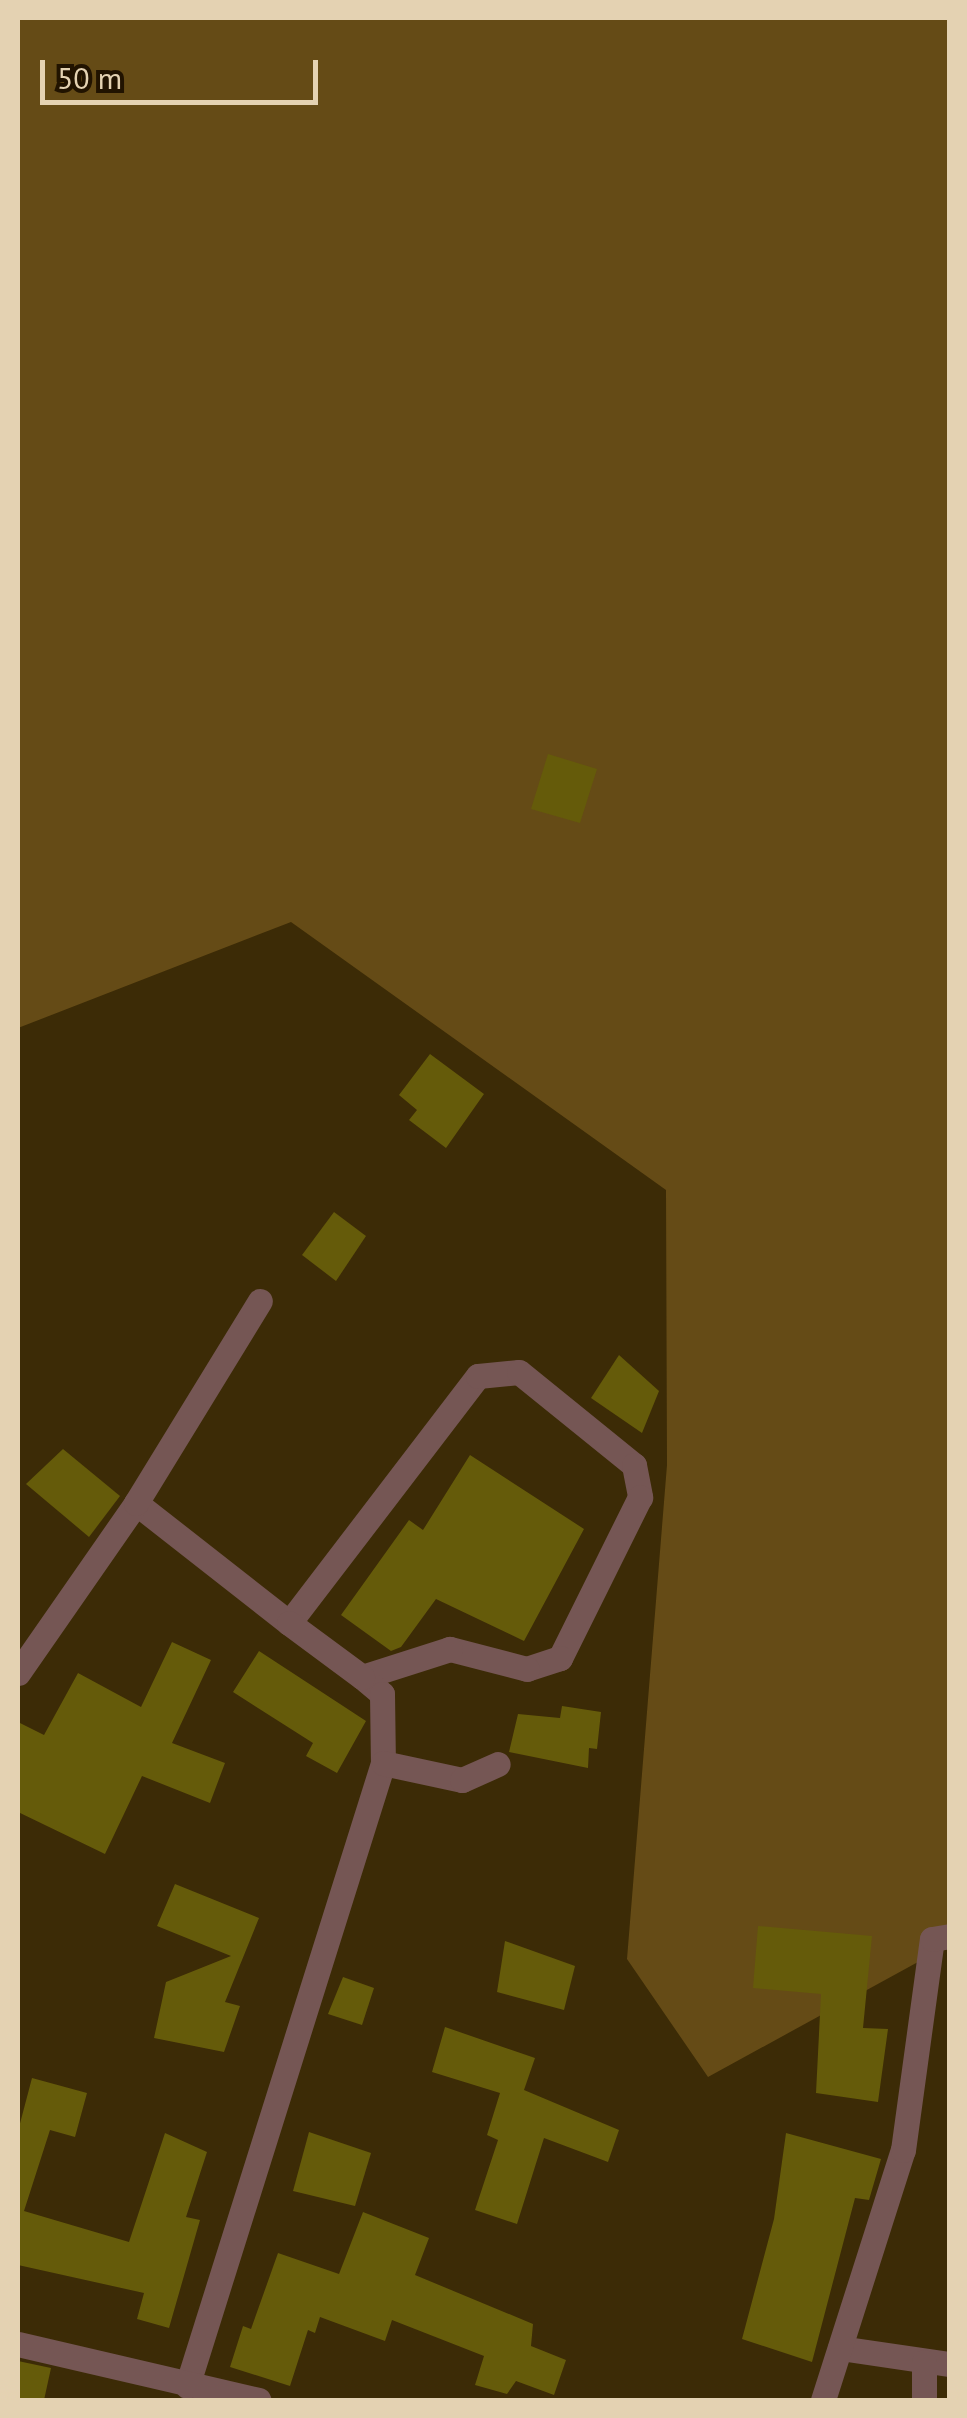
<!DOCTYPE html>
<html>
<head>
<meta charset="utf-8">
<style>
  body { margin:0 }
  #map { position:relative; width:967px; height:2418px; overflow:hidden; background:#3c2b06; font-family:"PT Sans",sans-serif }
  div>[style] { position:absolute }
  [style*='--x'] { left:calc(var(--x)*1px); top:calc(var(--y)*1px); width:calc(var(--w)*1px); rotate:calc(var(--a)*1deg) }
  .green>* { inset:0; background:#654b16 }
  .building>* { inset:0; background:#655b0a }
  .minor>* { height:25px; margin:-12.5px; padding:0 12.5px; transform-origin:12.5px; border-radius:12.5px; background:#755654 }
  span { translate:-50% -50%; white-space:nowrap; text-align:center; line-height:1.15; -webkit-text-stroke:8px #211300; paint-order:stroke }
  .frame { position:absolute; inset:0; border:20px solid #e4d2b2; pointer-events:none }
  .scale { position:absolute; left:40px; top:60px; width:278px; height:45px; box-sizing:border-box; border:5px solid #e4d2b2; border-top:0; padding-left:12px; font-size:30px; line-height:35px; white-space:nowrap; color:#e4d2b2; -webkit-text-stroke:8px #211300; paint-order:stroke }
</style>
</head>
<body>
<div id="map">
  <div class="green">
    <div style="clip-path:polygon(18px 18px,949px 18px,949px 1945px,708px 2077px,627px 1959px,667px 1465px,666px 1190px,291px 922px,18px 1028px)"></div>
  </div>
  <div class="building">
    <div style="clip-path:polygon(548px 754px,597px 769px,580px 823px,531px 809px)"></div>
    <div style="clip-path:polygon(430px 1054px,484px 1094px,446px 1148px,409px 1120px,417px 1110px,399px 1095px)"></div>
    <div style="clip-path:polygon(334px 1212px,366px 1236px,336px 1281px,302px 1255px)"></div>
    <div style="clip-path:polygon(619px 1355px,659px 1391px,642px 1433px,591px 1398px)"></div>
    <div style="clip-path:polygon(63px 1449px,120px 1496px,89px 1537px,26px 1484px)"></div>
    <div style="clip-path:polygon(470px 1455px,584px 1529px,524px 1641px,436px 1599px,401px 1647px,391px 1651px,341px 1615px,409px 1520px,423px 1530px)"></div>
    <div style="clip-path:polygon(172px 1642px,211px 1660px,172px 1743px,225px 1763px,210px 1803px,142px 1776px,105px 1854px,18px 1812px,18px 1722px,44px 1735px,78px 1673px,141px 1707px)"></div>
    <div style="clip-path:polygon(259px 1651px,366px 1721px,337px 1773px,306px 1756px,313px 1743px,233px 1692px)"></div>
    <div style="clip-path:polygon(562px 1706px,601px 1712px,597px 1749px,589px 1748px,588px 1768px,509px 1752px,518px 1714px,560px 1718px)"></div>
    <div style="clip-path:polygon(175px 1884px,259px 1918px,225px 2002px,240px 2006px,224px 2052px,154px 2038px,166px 1982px,231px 1956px,157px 1926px)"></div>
    <div style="clip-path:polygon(758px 1926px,872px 1936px,863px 2028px,888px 2029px,878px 2102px,816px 2093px,821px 1994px,753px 1988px)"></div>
    <div style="clip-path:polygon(505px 1941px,575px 1966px,564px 2010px,497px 1992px)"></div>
    <div style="clip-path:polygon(343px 1977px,374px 1988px,362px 2025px,328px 2014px)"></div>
    <div style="clip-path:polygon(445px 2027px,535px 2058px,524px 2090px,619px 2130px,608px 2162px,544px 2138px,517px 2224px,475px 2210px,498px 2140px,487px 2135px,500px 2093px,432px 2072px)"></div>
    <div style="clip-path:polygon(32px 2078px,87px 2093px,75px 2137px,50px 2130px,24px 2211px,129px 2242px,165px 2133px,207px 2152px,186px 2217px,200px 2220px,169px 2328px,137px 2319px,144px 2293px,18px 2265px,18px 2131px)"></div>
    <div style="clip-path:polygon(309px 2132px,371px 2153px,355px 2206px,293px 2191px)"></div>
    <div style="clip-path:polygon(786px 2133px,881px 2159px,869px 2200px,855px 2198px,812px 2362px,742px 2339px,774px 2219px)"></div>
    <div style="clip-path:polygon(363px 2212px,429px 2238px,415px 2275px,533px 2324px,531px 2346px,566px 2360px,554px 2395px,516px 2381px,507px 2394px,475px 2385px,484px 2356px,392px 2320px,385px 2341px,320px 2317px,315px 2333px,308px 2330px,290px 2386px,230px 2367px,243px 2326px,251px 2329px,278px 2253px,339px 2274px)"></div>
    <div style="clip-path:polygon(18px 2361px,51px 2368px,44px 2400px,18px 2400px)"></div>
  </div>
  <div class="minor">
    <div style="--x:136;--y:1503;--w:194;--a:38.1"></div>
    <div style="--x:289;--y:1623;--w:311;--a:-52.6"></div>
    <div style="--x:478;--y:1376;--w:41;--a:-5.6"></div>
    <div style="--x:519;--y:1372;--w:148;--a:39"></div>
    <div style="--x:634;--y:1465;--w:33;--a:79"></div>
    <div style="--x:640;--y:1497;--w:180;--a:116.4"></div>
    <div style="--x:560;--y:1658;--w:35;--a:162"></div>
    <div style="--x:527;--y:1669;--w:80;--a:-165.4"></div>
    <div style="--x:450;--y:1649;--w:92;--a:162.3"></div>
    <div style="--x:362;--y:1677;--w:26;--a:40"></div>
    <div style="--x:382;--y:1694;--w:69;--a:89.2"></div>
    <div style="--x:383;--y:1763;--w:653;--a:107.46"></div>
    <div style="--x:289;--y:1623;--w:91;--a:36.5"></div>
    <div style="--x:18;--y:1673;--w:207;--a:-55.2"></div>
    <div style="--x:136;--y:1503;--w:237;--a:-58.5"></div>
    <div style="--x:383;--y:1763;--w:81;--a:12.1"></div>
    <div style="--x:462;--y:1780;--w:39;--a:-24"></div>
    <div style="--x:18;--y:2344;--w:247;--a:13.1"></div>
    <div style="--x:840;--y:2348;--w:111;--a:8.3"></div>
    <div style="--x:823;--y:2400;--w:262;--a:-72.3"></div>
    <div style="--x:903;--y:2150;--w:213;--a:-82.2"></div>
    <div style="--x:932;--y:1939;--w:18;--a:-9"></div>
    <div style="--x:924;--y:2400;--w:38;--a:-90"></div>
  </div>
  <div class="frame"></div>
  <div class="scale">50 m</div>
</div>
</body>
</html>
